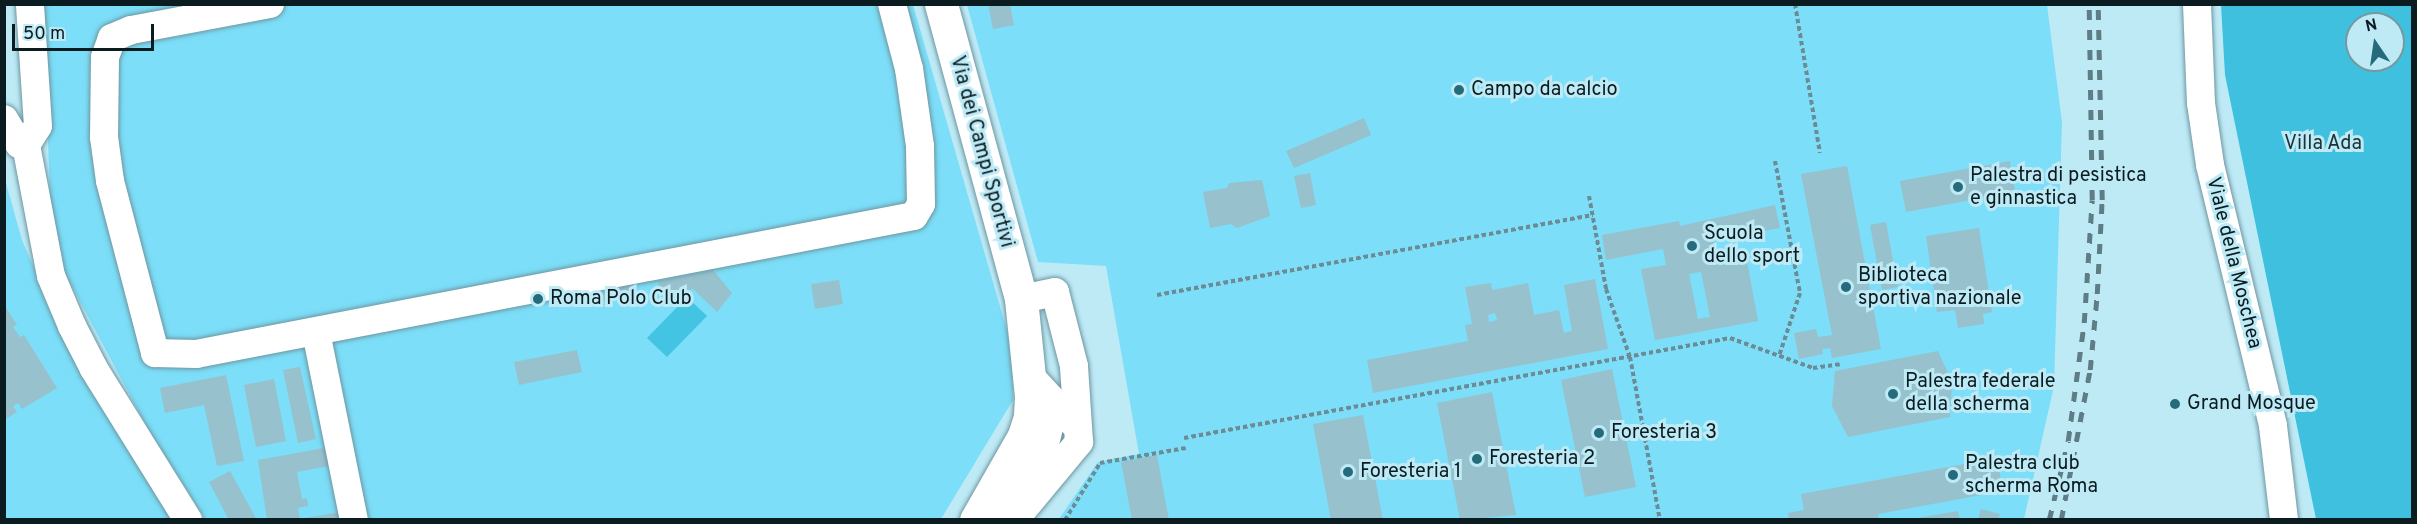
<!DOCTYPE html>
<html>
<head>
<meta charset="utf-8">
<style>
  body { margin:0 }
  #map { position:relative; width:2417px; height:524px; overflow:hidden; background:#beeaf6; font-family:Overpass,sans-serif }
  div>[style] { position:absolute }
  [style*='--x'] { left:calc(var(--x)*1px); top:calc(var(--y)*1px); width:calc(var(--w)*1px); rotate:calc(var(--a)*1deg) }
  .green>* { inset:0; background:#7cdef8 }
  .forest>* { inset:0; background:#3ec0de }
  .water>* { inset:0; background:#42c4e2 }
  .building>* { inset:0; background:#97c1cd }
  .path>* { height:4px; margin-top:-2px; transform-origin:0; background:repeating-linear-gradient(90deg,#6c8c95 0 4.5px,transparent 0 7.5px) }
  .roads { filter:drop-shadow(0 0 2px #6d96a1) drop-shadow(0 0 2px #6d96a1) }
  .minor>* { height:28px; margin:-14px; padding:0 14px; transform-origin:14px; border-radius:14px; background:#fff }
  .major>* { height:33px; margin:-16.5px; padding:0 16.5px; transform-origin:16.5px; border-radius:16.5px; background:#fff }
  .rail>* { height:4.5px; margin-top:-2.25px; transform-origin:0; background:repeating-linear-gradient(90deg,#5f7d85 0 10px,transparent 0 20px) }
  .dots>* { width:16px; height:16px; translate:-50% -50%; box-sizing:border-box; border:3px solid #beeaf6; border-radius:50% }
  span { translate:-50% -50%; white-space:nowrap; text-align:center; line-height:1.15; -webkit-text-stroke:6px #beeaf6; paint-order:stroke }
  .poi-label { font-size:20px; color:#0b1c21 }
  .left { translate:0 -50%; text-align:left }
  .park-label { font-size:20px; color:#1b3137 }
  .street-label { font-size:20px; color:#0b1c21 }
  .frame { position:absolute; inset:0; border:6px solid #0b1c21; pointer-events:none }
  .north { position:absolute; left:2345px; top:12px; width:60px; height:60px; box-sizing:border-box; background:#beeaf6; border:2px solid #7698a1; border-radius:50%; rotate:347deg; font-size:16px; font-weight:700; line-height:24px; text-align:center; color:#0b1c21 }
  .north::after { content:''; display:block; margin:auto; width:21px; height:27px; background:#266b7b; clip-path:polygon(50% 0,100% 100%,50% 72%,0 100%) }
  .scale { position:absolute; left:12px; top:24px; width:142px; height:27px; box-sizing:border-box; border:3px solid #0b1c21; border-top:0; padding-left:8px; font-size:18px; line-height:21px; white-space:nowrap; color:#0b1c21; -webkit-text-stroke:4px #beeaf6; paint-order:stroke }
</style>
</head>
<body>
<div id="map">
  <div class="green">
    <div style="clip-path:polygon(43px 5px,913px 5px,1012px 348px,1013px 400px,941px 519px,205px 519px,148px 429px,52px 249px)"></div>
    <div style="clip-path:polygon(967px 5px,2047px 5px,2062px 122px,2054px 386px,2024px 519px,1059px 519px,1098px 462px,1139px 454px,1106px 266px,1038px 262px)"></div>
    <div style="clip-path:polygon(4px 176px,22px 240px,77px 367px,174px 519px,5px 519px)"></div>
  </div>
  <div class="forest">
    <div style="clip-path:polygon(evenodd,2221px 5px,2412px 5px,2412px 519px,2316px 519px,2225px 75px,2221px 5px,2357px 24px,2393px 24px,2393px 60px,2357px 60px,2357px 24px)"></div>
  </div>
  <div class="water">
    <div style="clip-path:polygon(687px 297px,707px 316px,667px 357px,647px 338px)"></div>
  </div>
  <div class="building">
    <div style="clip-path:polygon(988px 4px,1010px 4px,1014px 25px,993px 29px)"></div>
    <div style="clip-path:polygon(1364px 118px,1371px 135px,1294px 168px,1286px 151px)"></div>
    <div style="clip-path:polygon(2010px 161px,2015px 192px,1906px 212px,1900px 181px)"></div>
    <div style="clip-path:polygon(1847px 166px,1881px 349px,1832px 358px,1830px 348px,1822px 349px,1823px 354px,1799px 359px,1794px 333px,1816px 329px,1818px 337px,1832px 335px,1801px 174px)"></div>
    <div style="clip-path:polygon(1310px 173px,1316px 205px,1301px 208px,1294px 176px)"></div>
    <div style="clip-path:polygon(1262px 180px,1270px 216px,1237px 228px,1231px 224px,1210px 228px,1203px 192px,1227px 188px,1229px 183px)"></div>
    <div style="clip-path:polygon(evenodd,1775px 205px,1780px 228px,1714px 240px,1717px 256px,1745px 250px,1758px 321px,1655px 340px,1641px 269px,1666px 265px,1663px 249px,1606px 260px,1602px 235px,1679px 221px,1680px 226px,1775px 205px,1701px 272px,1710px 317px,1698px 319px,1689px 274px,1701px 272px)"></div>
    <div style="clip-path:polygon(1886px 222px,1898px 287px,1882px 290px,1870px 225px)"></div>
    <div style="clip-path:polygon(1979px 228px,1992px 312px,1983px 314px,1984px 324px,1958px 328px,1955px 310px,1937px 312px,1926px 236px)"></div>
    <div style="clip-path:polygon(713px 270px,732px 293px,717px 312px,693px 289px,662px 296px,658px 281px)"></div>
    <div style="clip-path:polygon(evenodd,1595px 279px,1608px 349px,1373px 393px,1367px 360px,1468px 341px,1465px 325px,1472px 324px,1465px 287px,1491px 283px,1492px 290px,1528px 283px,1534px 315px,1559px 310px,1564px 333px,1572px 331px,1564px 285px,1595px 279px,1495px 313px,1497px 320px,1489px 322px,1488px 315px,1495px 313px)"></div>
    <div style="clip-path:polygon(839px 280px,843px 304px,815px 309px,811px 284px)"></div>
    <div style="clip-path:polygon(630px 284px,633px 294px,604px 302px,602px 293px)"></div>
    <div style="clip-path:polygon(4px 304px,17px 325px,13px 327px,20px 337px,24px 335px,57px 388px,22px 409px,18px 403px,13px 406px,17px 412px,4px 420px)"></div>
    <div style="clip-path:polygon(577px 350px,582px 372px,519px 385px,514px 362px)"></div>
    <div style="clip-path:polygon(1938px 351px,1952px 382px,1950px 417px,1848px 437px,1832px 406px,1835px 371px)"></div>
    <div style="clip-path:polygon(300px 367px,316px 439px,298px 443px,283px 370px)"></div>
    <div style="clip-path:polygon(1612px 369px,1636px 487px,1585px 497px,1561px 380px)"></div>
    <div style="clip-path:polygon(226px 375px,244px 461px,217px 466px,204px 405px,165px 413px,160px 388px)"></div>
    <div style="clip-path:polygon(274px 379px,286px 441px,256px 447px,244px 385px)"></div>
    <div style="clip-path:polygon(1492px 392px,1516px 515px,1460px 520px,1437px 403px)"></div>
    <div style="clip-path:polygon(1363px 415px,1383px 520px,1331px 520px,1313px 424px)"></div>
    <div style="clip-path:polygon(335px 446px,339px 464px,297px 472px,302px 499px,307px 498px,308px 506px,298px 508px,300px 520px,267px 520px,258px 460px)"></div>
    <div style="clip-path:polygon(1157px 455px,1169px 520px,1132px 520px,1121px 462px)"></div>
    <div style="clip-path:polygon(1997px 458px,2003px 491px,1878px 514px,1879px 520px,1789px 520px,1788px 513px,1804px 510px,1801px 494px)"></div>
    <div style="clip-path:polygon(230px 471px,257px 520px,229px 520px,209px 482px)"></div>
    <div style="clip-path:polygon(1981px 509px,2000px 514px,1998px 520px,1978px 520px)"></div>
    <div style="clip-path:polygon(347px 511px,348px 520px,305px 520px,305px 518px)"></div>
    <div style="clip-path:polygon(1958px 511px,1960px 520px,1917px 520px,1917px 518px)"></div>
  </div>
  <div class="path">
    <div style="--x:1795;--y:4;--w:151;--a:80.5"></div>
    <div style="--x:1775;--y:161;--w:134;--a:79.3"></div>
    <div style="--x:1800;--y:293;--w:66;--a:108.4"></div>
    <div style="--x:1589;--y:196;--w:95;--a:79.6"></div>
    <div style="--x:1606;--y:289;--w:72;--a:70.6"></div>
    <div style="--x:1630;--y:357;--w:166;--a:79.6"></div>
    <div style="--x:1157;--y:295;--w:443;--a:-10.4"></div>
    <div style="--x:1184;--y:438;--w:555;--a:-10.38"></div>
    <div style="--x:1730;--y:338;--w:88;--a:19.9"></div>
    <div style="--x:1813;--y:368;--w:27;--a:-8"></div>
    <div style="--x:1065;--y:520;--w:67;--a:-58.4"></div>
    <div style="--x:1100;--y:463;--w:87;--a:-9.9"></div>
  </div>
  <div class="roads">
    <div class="minor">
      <div style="--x:270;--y:4;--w:141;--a:169.4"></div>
      <div style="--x:131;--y:30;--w:21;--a:157"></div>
      <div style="--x:112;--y:38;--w:20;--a:110"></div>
      <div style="--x:105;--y:57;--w:80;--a:90.7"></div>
      <div style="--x:104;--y:137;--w:44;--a:82.2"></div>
      <div style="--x:110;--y:181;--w:178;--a:75.3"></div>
      <div style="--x:155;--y:353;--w:41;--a:1.4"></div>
      <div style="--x:196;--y:354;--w:731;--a:-10.88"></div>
      <div style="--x:914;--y:216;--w:14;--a:-60"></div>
      <div style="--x:921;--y:204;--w:58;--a:-91"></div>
      <div style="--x:920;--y:146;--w:78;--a:-98.1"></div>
      <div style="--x:909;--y:69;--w:67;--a:-104.7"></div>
      <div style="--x:2197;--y:4;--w:99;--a:87.7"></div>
      <div style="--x:2201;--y:103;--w:63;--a:81.7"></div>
      <div style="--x:2210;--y:165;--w:268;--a:76.4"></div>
      <div style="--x:2273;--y:426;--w:95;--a:83.3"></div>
      <div style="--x:4;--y:119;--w:29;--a:59"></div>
      <div style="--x:19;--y:144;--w:7;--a:8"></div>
      <div style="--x:26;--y:145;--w:22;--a:-58"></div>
      <div style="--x:38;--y:126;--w:122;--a:-93.8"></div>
      <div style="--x:26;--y:145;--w:133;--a:79.2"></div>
      <div style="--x:51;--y:276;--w:54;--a:67.2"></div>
      <div style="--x:72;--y:326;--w:48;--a:62.9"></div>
      <div style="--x:94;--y:369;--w:178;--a:58.1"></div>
      <div style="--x:316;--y:332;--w:192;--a:78.6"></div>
      <div style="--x:1030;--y:376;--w:71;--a:47.3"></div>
      <div style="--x:1016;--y:518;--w:99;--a:-50.3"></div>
      <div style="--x:1079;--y:442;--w:76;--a:-93.8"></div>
      <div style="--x:1074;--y:366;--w:76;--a:-104.4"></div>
      <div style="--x:1055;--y:292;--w:35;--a:168"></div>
    </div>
    <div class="major">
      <div style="--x:941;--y:4;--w:306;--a:74.8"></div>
      <div style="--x:1021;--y:299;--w:98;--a:84.1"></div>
      <div style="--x:1031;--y:396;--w:21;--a:93"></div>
      <div style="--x:1030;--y:417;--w:20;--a:108"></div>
      <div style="--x:1024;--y:436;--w:97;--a:119.7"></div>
      <div style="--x:1007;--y:520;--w:68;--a:-63.1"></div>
      <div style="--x:1038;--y:459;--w:41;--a:-76"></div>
    </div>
  </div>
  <div class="rail">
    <div style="--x:2049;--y:520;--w:81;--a:-76.5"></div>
    <div style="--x:2068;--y:441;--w:119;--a:-82.3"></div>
    <div style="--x:2084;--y:323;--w:123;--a:-86.3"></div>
    <div style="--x:2092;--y:200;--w:196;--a:-90.9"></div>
    <div style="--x:2061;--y:520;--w:153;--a:-79.1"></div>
    <div style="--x:2090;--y:370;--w:76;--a:-84.7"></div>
    <div style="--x:2097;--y:294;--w:94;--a:-87"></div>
    <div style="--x:2102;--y:200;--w:196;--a:-91.2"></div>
  </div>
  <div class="dots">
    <div style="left:1459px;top:90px;background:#266b7b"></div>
    <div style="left:1958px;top:187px;background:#266b7b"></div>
    <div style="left:1692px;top:246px;background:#266b7b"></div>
    <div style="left:1846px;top:287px;background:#266b7b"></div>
    <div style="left:538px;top:299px;background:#266b7b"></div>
    <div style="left:1893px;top:394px;background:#266b7b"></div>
    <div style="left:2175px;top:404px;background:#266b7b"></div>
    <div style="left:1599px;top:433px;background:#266b7b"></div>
    <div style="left:1477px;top:459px;background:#266b7b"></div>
    <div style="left:1348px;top:472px;background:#266b7b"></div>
    <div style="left:1953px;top:475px;background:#266b7b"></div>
  </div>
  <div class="poi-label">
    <span class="left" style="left:1471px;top:90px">Campo da calcio</span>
    <span class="left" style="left:1970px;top:188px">Palestra di pesistica<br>e ginnastica</span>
    <span class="left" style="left:1704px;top:246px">Scuola<br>dello sport</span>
    <span class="left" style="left:1858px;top:288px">Biblioteca<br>sportiva nazionale</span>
    <span class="left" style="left:550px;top:299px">Roma Polo Club</span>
    <span class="left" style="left:1905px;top:394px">Palestra federale<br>della scherma</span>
    <span class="left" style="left:2187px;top:404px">Grand Mosque</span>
    <span class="left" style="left:1611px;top:433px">Foresteria 3</span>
    <span class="left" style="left:1489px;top:459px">Foresteria 2</span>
    <span class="left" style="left:1965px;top:476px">Palestra club<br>scherma Roma</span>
    <span class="left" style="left:1360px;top:472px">Foresteria 1</span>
  </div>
  <div class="park-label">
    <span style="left:2323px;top:144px">Villa Ada</span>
  </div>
  <div class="street-label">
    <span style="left:981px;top:152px;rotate:75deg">Via dei Campi Sportivi</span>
    <span style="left:2233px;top:263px;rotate:76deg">Viale della Moschea</span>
  </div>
  <div class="frame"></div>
  <div class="north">N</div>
  <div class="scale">50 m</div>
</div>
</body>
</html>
